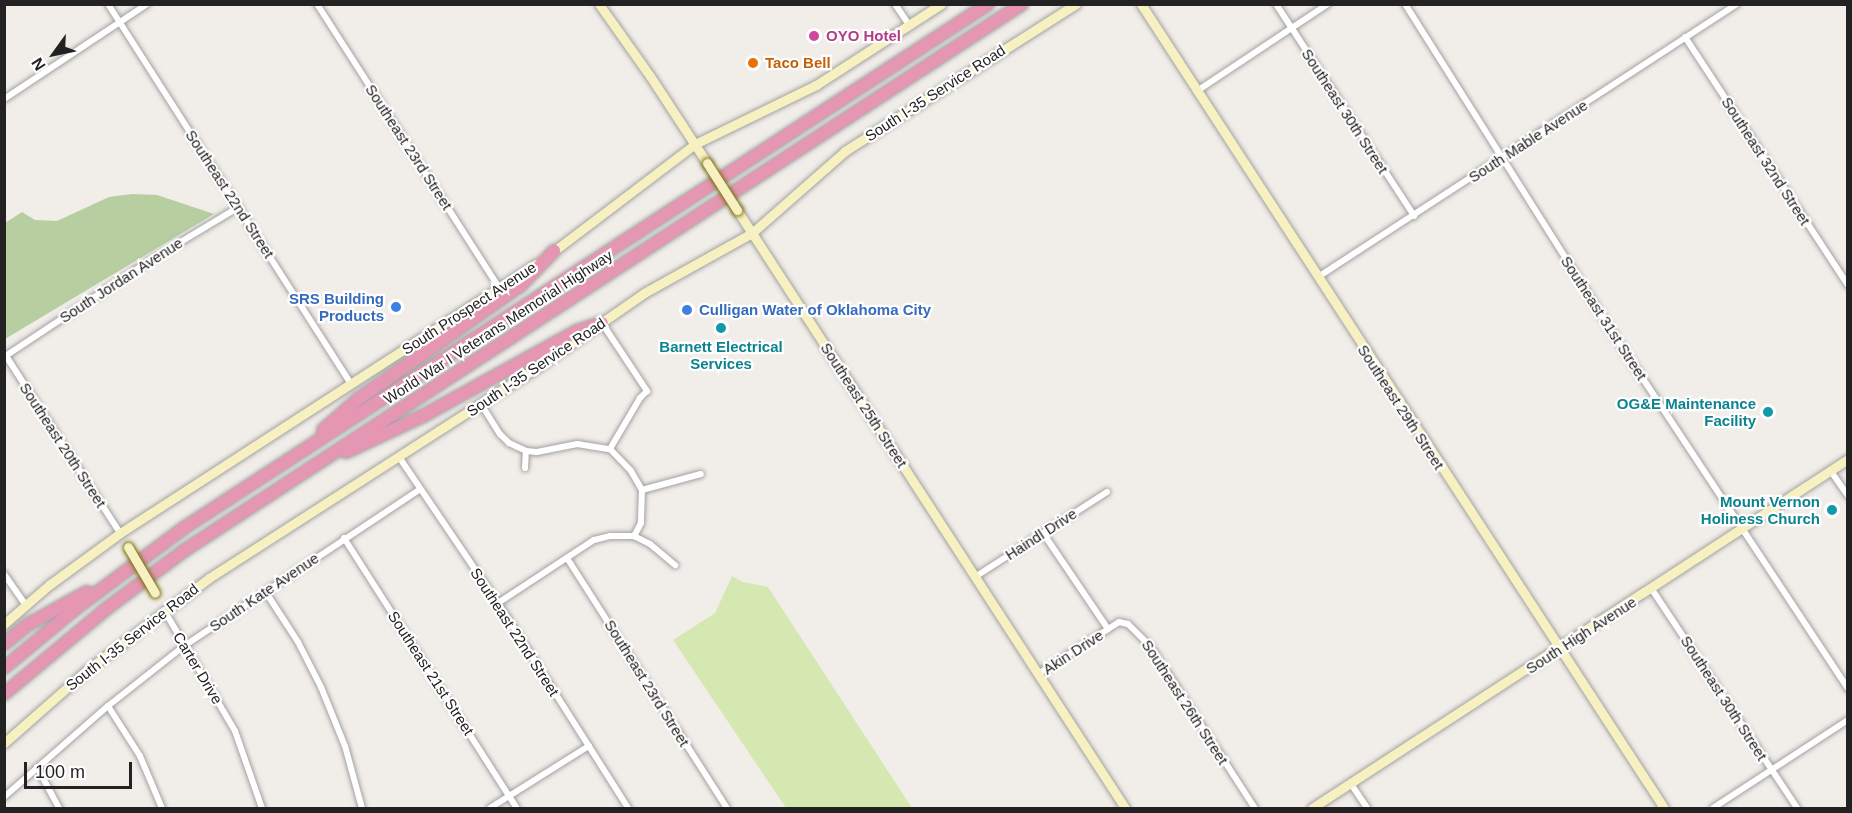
<!DOCTYPE html>
<html>
<head>
<meta charset="utf-8">
<style>
  body { margin:0 }
  #map { position:relative; width:1852px; height:813px; overflow:hidden; background:#f1ede9; font-family:Arial,sans-serif }
  div>[style] { position:absolute }
  [style*='--x'] { left:calc(var(--x)*1px); top:calc(var(--y)*1px); width:calc(var(--w)*1px); rotate:calc(var(--a)*1deg) }
  .grass>* { inset:0; background:#d6e8b2 }
  .forest>* { inset:0; background:#b6cea0 }
  .roads { filter:drop-shadow(0 0 2px #a3a3a3) drop-shadow(0 0 2px #a3a3a3) }
  .street>* { height:6px; margin:-3px; padding:0 3px; transform-origin:3px; border-radius:3px; background:#fff }
  .secondary>* { height:9px; margin:-4.5px; padding:0 4.5px; transform-origin:4.5px; border-radius:4.5px; background:#f7f0c1 }
  .highway>* { height:12px; margin:-6px; padding:0 6px; transform-origin:6px; border-radius:6px; background:#e496b2 }
  .bridges { filter:drop-shadow(0 0 2px #766f0b) drop-shadow(0 0 2px #766f0b) }
  .secondary-bridge>* { height:9px; margin:-4.5px; padding:0 4.5px; transform-origin:4.5px; border-radius:4.5px; background:#f7f0c1 }
  .dots>* { width:16px; height:16px; translate:-50% -50%; box-sizing:border-box; border:3px solid #fff; border-radius:50% }
  span { translate:-50% -50%; white-space:nowrap; text-align:center; line-height:1.15; -webkit-text-stroke:4.5px #fff; paint-order:stroke }
  .hotel-label { font-size:15px; color:#b23c85; font-weight:700 }
  .left { translate:0 -50%; text-align:left }
  .food-label { font-size:15px; color:#c56008; font-weight:700 }
  .street-label { font-size:15px; color:#222 }
  .shop-label { font-size:15px; color:#366cbe; font-weight:700 }
  .right { translate:-100% -50%; text-align:right }
  .culture-label { font-size:15px; color:#0d838f; font-weight:700 }
  .frame { position:absolute; inset:0; border:6px solid #222; pointer-events:none }
  .north { position:absolute; left:24px; top:24px; width:60px; height:60px; -webkit-text-stroke:4px #fff; paint-order:stroke; rotate:237deg; font-size:16px; font-weight:700; line-height:24px; text-align:center; color:#222 }
  .north::after { content:''; display:block; margin:auto; width:21px; height:27px; background:#222; clip-path:polygon(50% 0,100% 100%,50% 72%,0 100%) }
  .scale { position:absolute; left:24px; top:762px; width:108px; height:27px; box-sizing:border-box; border:3px solid #222; border-top:0; padding-left:8px; font-size:18px; line-height:21px; white-space:nowrap; color:#222; -webkit-text-stroke:4px #fff; paint-order:stroke }
</style>
</head>
<body>
<div id="map">
  <div class="grass">
    <div style="clip-path:polygon(732px 576px,743px 582px,768px 587px,912px 808px,786px 808px,673px 640px,715px 613px)"></div>
  </div>
  <div class="forest">
    <div style="clip-path:polygon(132px 194px,157px 195px,214px 214px,5px 339px,5px 223px,22px 212px,35px 220px,57px 221px,109px 197px)"></div>
  </div>
  <div class="roads">
    <div class="street">
      <div style="--x:108;--y:4;--w:451;--a:57.4"></div>
      <div style="--x:317;--y:4;--w:339;--a:57.3"></div>
      <div style="--x:895;--y:4;--w:25;--a:56"></div>
      <div style="--x:1276;--y:4;--w:253;--a:56.9"></div>
      <div style="--x:1405;--y:4;--w:402;--a:57.7"></div>
      <div style="--x:1620;--y:344;--w:414;--a:56.5"></div>
      <div style="--x:1685;--y:37;--w:297;--a:56.7"></div>
      <div style="--x:1197;--y:91;--w:157;--a:-33.6"></div>
      <div style="--x:4;--y:99;--w:172;--a:-33.6"></div>
      <div style="--x:1318;--y:277;--w:500;--a:-33.09"></div>
      <div style="--x:602;--y:323;--w:82;--a:56.5"></div>
      <div style="--x:647;--y:391;--w:10;--a:135"></div>
      <div style="--x:640;--y:398;--w:59;--a:120.5"></div>
      <div style="--x:6;--y:356;--w:211;--a:57.2"></div>
      <div style="--x:4;--y:357;--w:174;--a:-33.5"></div>
      <div style="--x:149;--y:261;--w:105;--a:-31"></div>
      <div style="--x:481;--y:404;--w:36;--a:58"></div>
      <div style="--x:500;--y:434;--w:13;--a:45"></div>
      <div style="--x:509;--y:443;--w:19;--a:25"></div>
      <div style="--x:526;--y:451;--w:11;--a:5"></div>
      <div style="--x:537;--y:452;--w:41;--a:-11.3"></div>
      <div style="--x:577;--y:444;--w:33;--a:9"></div>
      <div style="--x:610;--y:449;--w:30;--a:46"></div>
      <div style="--x:631;--y:471;--w:22;--a:60"></div>
      <div style="--x:642;--y:490;--w:33;--a:92"></div>
      <div style="--x:641;--y:523;--w:15;--a:118"></div>
      <div style="--x:399;--y:457;--w:176;--a:55.9"></div>
      <div style="--x:498;--y:603;--w:243;--a:57.6"></div>
      <div style="--x:525;--y:468;--w:17;--a:-87"></div>
      <div style="--x:1830;--y:470;--w:32;--a:55"></div>
      <div style="--x:642;--y:490;--w:61;--a:-15.2"></div>
      <div style="--x:1043;--y:533;--w:116;--a:55.9"></div>
      <div style="--x:1108;--y:629;--w:13;--a:-32"></div>
      <div style="--x:1119;--y:622;--w:9;--a:13"></div>
      <div style="--x:1128;--y:624;--w:31;--a:45"></div>
      <div style="--x:1150;--y:646;--w:193;--a:57.1"></div>
      <div style="--x:344;--y:538;--w:321;--a:57.4"></div>
      <div style="--x:567;--y:558;--w:297;--a:57.4"></div>
      <div style="--x:4;--y:574;--w:37;--a:55"></div>
      <div style="--x:975;--y:577;--w:157;--a:-32.8"></div>
      <div style="--x:1651;--y:588;--w:264;--a:56.4"></div>
      <div style="--x:265;--y:591;--w:61;--a:57.1"></div>
      <div style="--x:298;--y:642;--w:51;--a:62.9"></div>
      <div style="--x:321;--y:687;--w:64;--a:67.9"></div>
      <div style="--x:345;--y:746;--w:64;--a:74.7"></div>
      <div style="--x:498;--y:603;--w:115;--a:-33.3"></div>
      <div style="--x:594;--y:540;--w:16;--a:-14"></div>
      <div style="--x:610;--y:536;--w:24;--a:0"></div>
      <div style="--x:634;--y:536;--w:18;--a:27"></div>
      <div style="--x:650;--y:544;--w:33;--a:40"></div>
      <div style="--x:164;--y:610;--w:140;--a:59.6"></div>
      <div style="--x:235;--y:731;--w:82;--a:70.7"></div>
      <div style="--x:1038;--y:674;--w:83;--a:-32.7"></div>
      <div style="--x:108;--y:706;--w:59;--a:57.4"></div>
      <div style="--x:140;--y:756;--w:56;--a:67.1"></div>
      <div style="--x:37;--y:767;--w:47;--a:61.8"></div>
      <div style="--x:1351;--y:784;--w:29;--a:56"></div>
      <div style="--x:4;--y:797;--w:138;--a:-41.2"></div>
      <div style="--x:108;--y:706;--w:97;--a:-38.3"></div>
      <div style="--x:184;--y:646;--w:283;--a:-33.6"></div>
      <div style="--x:490;--y:808;--w:117;--a:-32.1"></div>
      <div style="--x:1713;--y:808;--w:161;--a:-33.1"></div>
    </div>
    <div class="secondary">
      <div style="--x:599;--y:4;--w:88;--a:54.7"></div>
      <div style="--x:650;--y:76;--w:104;--a:56.8"></div>
      <div style="--x:1141;--y:4;--w:959;--a:56.96"></div>
      <div style="--x:737;--y:210;--w:713;--a:57.02"></div>
      <div style="--x:550;--y:254;--w:182;--a:-37.2"></div>
      <div style="--x:695;--y:144;--w:135;--a:-26"></div>
      <div style="--x:816;--y:85;--w:149;--a:-32.9"></div>
      <div style="--x:4;--y:624;--w:60;--a:-40.9"></div>
      <div style="--x:49;--y:585;--w:88;--a:-36.2"></div>
      <div style="--x:120;--y:533;--w:495;--a:-32.9"></div>
      <div style="--x:4;--y:743;--w:111;--a:-41.3"></div>
      <div style="--x:87;--y:670;--w:153;--a:-37"></div>
      <div style="--x:209;--y:578;--w:396;--a:-32.7"></div>
      <div style="--x:542;--y:364;--w:124;--a:-34.8"></div>
      <div style="--x:644;--y:293;--w:124;--a:-29.1"></div>
      <div style="--x:752;--y:233;--w:124;--a:-41.4"></div>
      <div style="--x:845;--y:151;--w:274;--a:-32.5"></div>
      <div style="--x:1312;--y:808;--w:640;--a:-33.07"></div>
    </div>
    <div class="highway">
      <div style="--x:323;--y:430;--w:45;--a:-41.4"></div>
      <div style="--x:357;--y:400;--w:199;--a:-35"></div>
      <div style="--x:520;--y:286;--w:49;--a:-45.8"></div>
      <div style="--x:346;--y:452;--w:85;--a:-25.1"></div>
      <div style="--x:423;--y:416;--w:176;--a:-28.9"></div>
      <div style="--x:577;--y:331;--w:26;--a:-18"></div>
      <div style="--x:4;--y:644;--w:32;--a:-39"></div>
      <div style="--x:29;--y:624;--w:66;--a:-28.9"></div>
      <div style="--x:4;--y:668;--w:97;--a:-39.6"></div>
      <div style="--x:79;--y:606;--w:131;--a:-36.6"></div>
      <div style="--x:184;--y:528;--w:960;--a:-33.09"></div>
      <div style="--x:4;--y:694;--w:133;--a:-39.8"></div>
      <div style="--x:106;--y:609;--w:99;--a:-36.8"></div>
      <div style="--x:185;--y:550;--w:999;--a:-33.12"></div>
    </div>
  </div>
  <div class="bridges">
    <div class="secondary-bridge">
      <div style="--x:707;--y:163;--w:56;--a:57.4"></div>
      <div style="--x:128;--y:547;--w:53;--a:59.6"></div>
    </div>
  </div>
  <div class="dots">
    <div style="left:814px;top:36px;background:#d1479c"></div>
    <div style="left:753px;top:63px;background:#e8710a"></div>
    <div style="left:396px;top:307px;background:#3f7fe0"></div>
    <div style="left:687px;top:310px;background:#3f7fe0"></div>
    <div style="left:721px;top:328px;background:#0f9aa8"></div>
    <div style="left:1768px;top:412px;background:#0f9aa8"></div>
    <div style="left:1832px;top:510px;background:#0f9aa8"></div>
  </div>
  <div class="hotel-label">
    <span class="left" style="left:826px;top:36px">OYO Hotel</span>
  </div>
  <div class="food-label">
    <span class="left" style="left:765px;top:63px">Taco Bell</span>
  </div>
  <div class="street-label">
    <span style="left:935px;top:93px;rotate:-33deg">South I-35 Service Road</span>
    <span style="left:1345px;top:111px;rotate:57deg">Southeast 30th Street</span>
    <span style="left:1528px;top:141px;rotate:-33deg">South Mable Avenue</span>
    <span style="left:409px;top:147px;rotate:57deg">Southeast 23rd Street</span>
    <span style="left:1766px;top:161px;rotate:57deg">Southeast 32nd Street</span>
    <span style="left:230px;top:194px;rotate:57deg">Southeast 22nd Street</span>
    <span style="left:121px;top:280px;rotate:-33deg">South Jordan Avenue</span>
    <span style="left:469px;top:308px;rotate:-33deg">South Prospect Avenue</span>
    <span style="left:1604px;top:318px;rotate:57deg">Southeast 31st Street</span>
    <span style="left:498px;top:327px;rotate:-33deg">World War I Veterans Memorial Highway</span>
    <span style="left:536px;top:367px;rotate:-34deg">South I-35 Service Road</span>
    <span style="left:864px;top:405px;rotate:57deg">Southeast 25th Street</span>
    <span style="left:1401px;top:407px;rotate:57deg">Southeast 29th Street</span>
    <span style="left:63px;top:445px;rotate:57deg">Southeast 20th Street</span>
    <span style="left:1041px;top:534px;rotate:-33deg">Haindl Drive</span>
    <span style="left:264px;top:592px;rotate:-34deg">South Kate Avenue</span>
    <span style="left:515px;top:632px;rotate:57deg">Southeast 22nd Street</span>
    <span style="left:1581px;top:635px;rotate:-33deg">South High Avenue</span>
    <span style="left:132px;top:637px;rotate:-38deg">South I-35 Service Road</span>
    <span style="left:1073px;top:652px;rotate:-33deg">Akin Drive</span>
    <span style="left:198px;top:668px;rotate:59deg">Carter Drive</span>
    <span style="left:431px;top:673px;rotate:57deg">Southeast 21st Street</span>
    <span style="left:647px;top:683px;rotate:58deg">Southeast 23rd Street</span>
    <span style="left:1724px;top:698px;rotate:57deg">Southeast 30th Street</span>
    <span style="left:1185px;top:702px;rotate:57deg">Southeast 26th Street</span>
  </div>
  <div class="shop-label">
    <span class="right" style="left:384px;top:307px">SRS Building<br>Products</span>
    <span class="left" style="left:699px;top:310px">Culligan Water of Oklahoma City</span>
  </div>
  <div class="culture-label">
    <span style="left:721px;top:355px">Barnett Electrical<br>Services</span>
    <span class="right" style="left:1756px;top:412px">OG&amp;E Maintenance<br>Facility</span>
    <span class="right" style="left:1820px;top:510px">Mount Vernon<br>Holiness Church</span>
  </div>
  <div class="frame"></div>
  <div class="north">N</div>
  <div class="scale">100 m</div>
</div>
</body>
</html>
